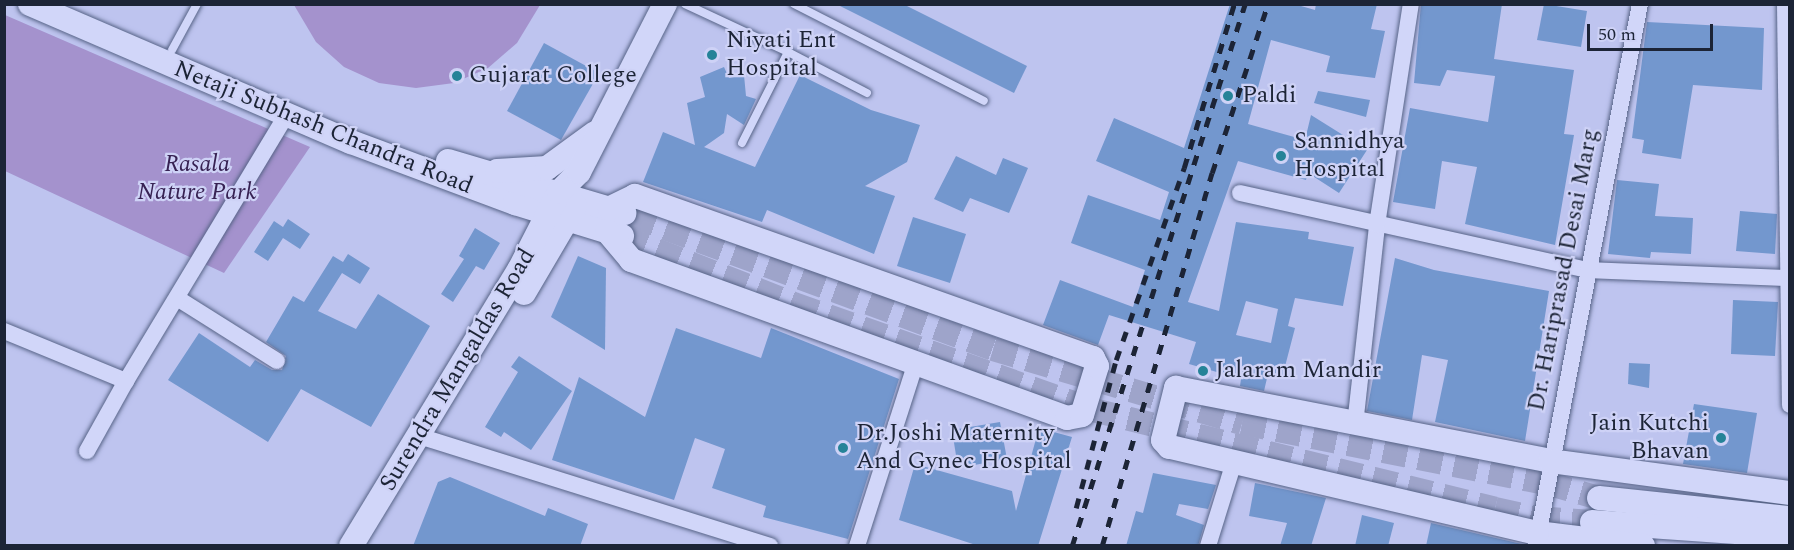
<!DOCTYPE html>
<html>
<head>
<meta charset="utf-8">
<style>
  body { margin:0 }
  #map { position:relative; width:1794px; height:550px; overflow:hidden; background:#bec4ef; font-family:Spectral,serif }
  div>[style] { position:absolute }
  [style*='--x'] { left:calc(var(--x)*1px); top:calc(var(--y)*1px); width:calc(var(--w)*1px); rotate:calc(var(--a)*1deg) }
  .green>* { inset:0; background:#a492cd }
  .building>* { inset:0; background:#7397ce }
  .secondary-tunnel>* { height:24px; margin-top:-12px; transform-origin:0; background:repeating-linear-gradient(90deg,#9ea4ca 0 24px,transparent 0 36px) }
  .roads { filter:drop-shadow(0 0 2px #576487) drop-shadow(0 0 2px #576487) }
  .lane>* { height:8px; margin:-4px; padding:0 4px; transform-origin:4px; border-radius:4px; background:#d1d6f9 }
  .street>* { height:16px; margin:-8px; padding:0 8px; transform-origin:8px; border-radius:8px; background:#d1d6f9 }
  .secondary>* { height:24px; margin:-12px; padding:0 12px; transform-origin:12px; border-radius:12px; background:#d1d6f9 }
  .rail>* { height:4.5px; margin-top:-2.25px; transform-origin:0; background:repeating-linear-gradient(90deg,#1c2436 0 10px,transparent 0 20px) }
  .dots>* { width:16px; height:16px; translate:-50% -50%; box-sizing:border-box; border:3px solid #ced2f6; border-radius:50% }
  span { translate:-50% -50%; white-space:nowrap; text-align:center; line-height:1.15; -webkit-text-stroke:4.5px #ced2f6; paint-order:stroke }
  .poi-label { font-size:24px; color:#1c2436 }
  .left { translate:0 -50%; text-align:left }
  .right { translate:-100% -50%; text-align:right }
  .street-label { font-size:24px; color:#1c2436 }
  .park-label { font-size:24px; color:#372253; font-style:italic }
  .frame { position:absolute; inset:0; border:6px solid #1c2436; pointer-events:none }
  .scale { position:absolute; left:1587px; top:24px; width:126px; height:27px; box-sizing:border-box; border:3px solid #1c2436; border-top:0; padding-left:8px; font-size:18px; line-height:21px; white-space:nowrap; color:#1c2436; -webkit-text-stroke:4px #ced2f6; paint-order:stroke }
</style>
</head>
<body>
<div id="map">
  <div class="green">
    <div style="clip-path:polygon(294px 5px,540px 5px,517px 43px,488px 68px,454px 83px,416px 88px,379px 83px,344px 67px,316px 42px)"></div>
    <div style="clip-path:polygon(5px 15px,310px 147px,224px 273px,5px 171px)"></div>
  </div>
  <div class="building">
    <div style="clip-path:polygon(836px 4px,903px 4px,1027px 66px,1014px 93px)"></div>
    <div style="clip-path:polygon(evenodd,1230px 4px,1294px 4px,1315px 10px,1316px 4px,1377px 4px,1371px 29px,1385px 31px,1375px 78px,1326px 72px,1330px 56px,1271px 40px,1248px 124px,1305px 140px,1311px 115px,1367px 150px,1339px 193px,1308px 173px,1306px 180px,1238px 161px,1188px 302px,1219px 311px,1236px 222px,1309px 232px,1308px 239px,1354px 247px,1343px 306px,1295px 298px,1288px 326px,1295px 328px,1282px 378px,1268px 374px,1264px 391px,1240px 386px,1241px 379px,1189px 364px,1196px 342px,1109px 315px,1098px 345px,1043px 325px,1060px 280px,1133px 307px,1145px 270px,1071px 243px,1088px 195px,1160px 220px,1169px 192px,1096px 161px,1114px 118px,1184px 148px,1230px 4px,1246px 301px,1278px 309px,1271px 343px,1236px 335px,1246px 301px)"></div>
    <div style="clip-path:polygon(1421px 4px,1502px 4px,1494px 59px,1574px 70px,1564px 134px,1574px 135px,1555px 245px,1465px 224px,1477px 167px,1442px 161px,1435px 209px,1393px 202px,1410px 108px,1488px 122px,1495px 76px,1447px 70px,1440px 86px,1414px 83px)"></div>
    <div style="clip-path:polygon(1544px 4px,1587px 11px,1581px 47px,1537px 40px)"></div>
    <div style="clip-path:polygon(1647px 22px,1764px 28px,1762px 90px,1693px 85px,1681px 159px,1642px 153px,1644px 140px,1632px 138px)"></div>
    <div style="clip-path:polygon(544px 43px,599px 73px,561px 140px,507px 111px)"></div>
    <div style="clip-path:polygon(724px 67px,729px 78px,744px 75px,746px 96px,756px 99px,744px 125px,727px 114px,724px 133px,704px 147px,755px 167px,800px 75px,871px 110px,920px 125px,907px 162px,865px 186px,895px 196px,874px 254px,767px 210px,762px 222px,643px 182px,663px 132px,695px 145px,687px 103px,705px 97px,700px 77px)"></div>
    <div style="clip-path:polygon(1318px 91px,1370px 100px,1366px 117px,1314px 103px)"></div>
    <div style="clip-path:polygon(956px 156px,996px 175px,1003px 158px,1028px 168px,1009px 213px,970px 198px,963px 212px,934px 199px)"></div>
    <div style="clip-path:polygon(1617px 180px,1659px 184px,1655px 216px,1693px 218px,1691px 254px,1651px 252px,1650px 258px,1608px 254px)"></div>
    <div style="clip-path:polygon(1740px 211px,1777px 214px,1775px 254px,1736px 251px)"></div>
    <div style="clip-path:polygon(913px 217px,966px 234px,950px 283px,897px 266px)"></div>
    <div style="clip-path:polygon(288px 219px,310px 234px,300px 249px,283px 238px,268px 261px,254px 252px,274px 221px,283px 227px)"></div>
    <div style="clip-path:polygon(475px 228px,500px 243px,484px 270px,476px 266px,453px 302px,441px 294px,464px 259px,459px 256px)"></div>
    <div style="clip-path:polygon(348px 254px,370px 268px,360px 284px,342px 273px,318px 311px,356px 329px,378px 294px,430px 326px,371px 427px,301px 389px,268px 442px,168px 380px,199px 333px,250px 367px,255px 360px,272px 370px,282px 370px,286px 356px,266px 342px,293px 296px,304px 302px,333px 256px,343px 262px)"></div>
    <div style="clip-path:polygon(578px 256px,606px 268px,605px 350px,551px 317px)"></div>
    <div style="clip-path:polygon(1395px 258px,1434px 270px,1549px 291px,1525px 441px,1435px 422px,1448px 360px,1422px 355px,1412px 420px,1367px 411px)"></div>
    <div style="clip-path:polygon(1733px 300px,1778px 302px,1775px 356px,1731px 354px)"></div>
    <div style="clip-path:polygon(676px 328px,761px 358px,771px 328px,899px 379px,848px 539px,763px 517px,766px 506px,712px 488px,725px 449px,695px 438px,674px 500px,552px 460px,579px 377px,645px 417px)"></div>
    <div style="clip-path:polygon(519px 356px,572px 391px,531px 450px,504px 432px,501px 437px,485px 427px,518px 372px,511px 367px)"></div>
    <div style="clip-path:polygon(1629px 363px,1650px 364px,1649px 388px,1628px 384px)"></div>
    <div style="clip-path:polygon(1694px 404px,1757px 413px,1747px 473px,1683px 464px)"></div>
    <div style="clip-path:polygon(1000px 422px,1007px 459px,958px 468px,952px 430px)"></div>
    <div style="clip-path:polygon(1039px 428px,1072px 437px,1038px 546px,979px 546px,899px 520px,915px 464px,1012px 491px,1016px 511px)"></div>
    <div style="clip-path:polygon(1153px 473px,1216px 485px,1208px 509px,1179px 504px,1176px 515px,1204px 525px,1198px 546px,1126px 546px,1136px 511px,1143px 513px)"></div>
    <div style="clip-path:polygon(450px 477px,545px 516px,548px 508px,588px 524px,580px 546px,413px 546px,438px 482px)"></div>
    <div style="clip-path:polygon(1255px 483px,1326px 498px,1311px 546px,1280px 546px,1287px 523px,1249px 516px)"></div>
    <div style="clip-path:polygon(1362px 515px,1394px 523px,1388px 546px,1355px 546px)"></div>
    <div style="clip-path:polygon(1431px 523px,1526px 545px,1526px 546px,1426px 546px)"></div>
  </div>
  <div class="secondary-tunnel">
    <div style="--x:632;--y:216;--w:385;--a:20.2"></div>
    <div style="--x:993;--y:349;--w:260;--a:16.6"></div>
    <div style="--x:1242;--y:423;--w:310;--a:11.2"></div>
    <div style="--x:1546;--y:483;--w:55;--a:15.8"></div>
    <div style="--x:623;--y:237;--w:184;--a:21.4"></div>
    <div style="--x:794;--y:304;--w:317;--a:19.5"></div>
    <div style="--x:1093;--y:410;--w:414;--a:13.8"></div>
    <div style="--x:1495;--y:509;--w:42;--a:12.4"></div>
    <div style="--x:1536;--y:518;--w:56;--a:4.1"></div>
  </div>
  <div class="roads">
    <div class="lane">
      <div style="--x:685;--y:4;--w:114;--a:25"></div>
      <div style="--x:788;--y:52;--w:102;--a:116.8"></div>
      <div style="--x:794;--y:4;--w:213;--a:27"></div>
      <div style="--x:172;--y:50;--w:52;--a:-61.5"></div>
      <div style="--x:788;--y:52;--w:89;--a:27.4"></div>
    </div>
    <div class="street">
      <div style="--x:1785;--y:4;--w:401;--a:89.3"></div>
      <div style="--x:1240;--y:193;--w:356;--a:12.5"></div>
      <div style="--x:1588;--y:270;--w:202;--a:2.3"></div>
      <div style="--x:177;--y:298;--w:118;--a:32.2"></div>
      <div style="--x:4;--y:331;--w:132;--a:22.3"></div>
      <div style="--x:126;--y:381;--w:310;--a:-58.9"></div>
      <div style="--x:1355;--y:425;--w:201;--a:-83.7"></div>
      <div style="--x:1377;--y:225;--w:224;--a:-81.3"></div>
      <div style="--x:419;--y:436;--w:368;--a:17.4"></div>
      <div style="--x:87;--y:451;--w:80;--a:-60.9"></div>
      <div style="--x:857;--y:546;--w:190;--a:-72.2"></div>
      <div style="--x:1208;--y:546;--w:85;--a:-72.8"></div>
      <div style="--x:1536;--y:546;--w:552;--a:-79.14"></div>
    </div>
    <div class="secondary">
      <div style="--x:30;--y:4;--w:349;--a:23.3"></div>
      <div style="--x:351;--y:142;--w:175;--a:20.4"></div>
      <div style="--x:515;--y:203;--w:112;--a:17.1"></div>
      <div style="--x:448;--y:161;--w:184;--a:16.5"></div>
      <div style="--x:497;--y:171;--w:50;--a:-3.4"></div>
      <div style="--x:547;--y:168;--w:59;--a:-36.1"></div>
      <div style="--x:607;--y:231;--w:38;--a:50"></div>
      <div style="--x:631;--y:260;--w:464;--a:19.9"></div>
      <div style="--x:1067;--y:418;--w:15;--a:-11"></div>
      <div style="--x:1082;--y:415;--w:51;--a:-73"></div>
      <div style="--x:1097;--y:366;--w:9;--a:-117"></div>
      <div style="--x:1093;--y:358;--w:486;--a:-160.5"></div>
      <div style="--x:635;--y:196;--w:28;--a:154"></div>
      <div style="--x:524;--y:293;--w:101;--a:-59.6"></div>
      <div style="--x:1599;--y:498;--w:192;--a:6"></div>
      <div style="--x:1592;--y:522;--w:198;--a:4"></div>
      <div style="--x:351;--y:546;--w:323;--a:-58.7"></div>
      <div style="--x:519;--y:270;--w:88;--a:-62.9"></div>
      <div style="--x:559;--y:192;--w:28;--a:-45"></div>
      <div style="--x:579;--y:172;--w:189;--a:-62.9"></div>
      <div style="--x:1643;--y:546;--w:107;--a:-173"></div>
      <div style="--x:1537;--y:533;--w:378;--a:-166.8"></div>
      <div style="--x:1169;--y:447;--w:9;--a:-131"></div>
      <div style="--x:1163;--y:440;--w:54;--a:-76"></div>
      <div style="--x:1176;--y:388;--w:381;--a:11"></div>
      <div style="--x:1550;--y:461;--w:242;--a:7.6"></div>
    </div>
  </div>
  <div class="rail">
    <div style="--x:1076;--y:508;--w:153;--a:-74.9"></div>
    <div style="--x:1116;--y:360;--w:204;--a:-70.5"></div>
    <div style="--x:1184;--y:168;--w:171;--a:-73"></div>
    <div style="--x:1072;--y:546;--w:569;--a:-72.3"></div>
    <div style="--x:1102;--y:546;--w:389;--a:-73.6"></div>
    <div style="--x:1212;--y:173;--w:178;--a:-71.7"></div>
  </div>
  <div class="dots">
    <div style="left:712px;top:55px;background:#258398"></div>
    <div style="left:457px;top:76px;background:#258398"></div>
    <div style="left:1228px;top:96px;background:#258398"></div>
    <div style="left:1281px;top:156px;background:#258398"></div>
    <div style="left:1203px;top:371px;background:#258398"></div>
    <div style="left:1721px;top:438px;background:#258398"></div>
    <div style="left:843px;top:448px;background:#258398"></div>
  </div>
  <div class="poi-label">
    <span class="left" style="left:726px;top:55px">Niyati Ent<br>Hospital</span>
    <span class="left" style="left:469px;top:76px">Gujarat College</span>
    <span class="left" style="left:1242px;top:96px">Paldi</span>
    <span class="left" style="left:1294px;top:156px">Sannidhya<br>Hospital</span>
    <span class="left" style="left:1215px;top:371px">Jalaram Mandir</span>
    <span class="right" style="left:1709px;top:438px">Jain Kutchi<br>Bhavan</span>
    <span class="left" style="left:856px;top:448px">Dr.Joshi Maternity<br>And Gynec Hospital</span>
  </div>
  <div class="street-label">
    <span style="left:323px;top:128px;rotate:22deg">Netaji Subhash Chandra Road</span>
    <span style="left:1564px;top:270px;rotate:-79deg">Dr. Hariprasad Desai Marg</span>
    <span style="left:458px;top:370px;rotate:-59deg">Surendra Mangaldas Road</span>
  </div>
  <div class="park-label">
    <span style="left:197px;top:179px">Rasala<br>Nature Park</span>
  </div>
  <div class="frame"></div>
  <div class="scale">50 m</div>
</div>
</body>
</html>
